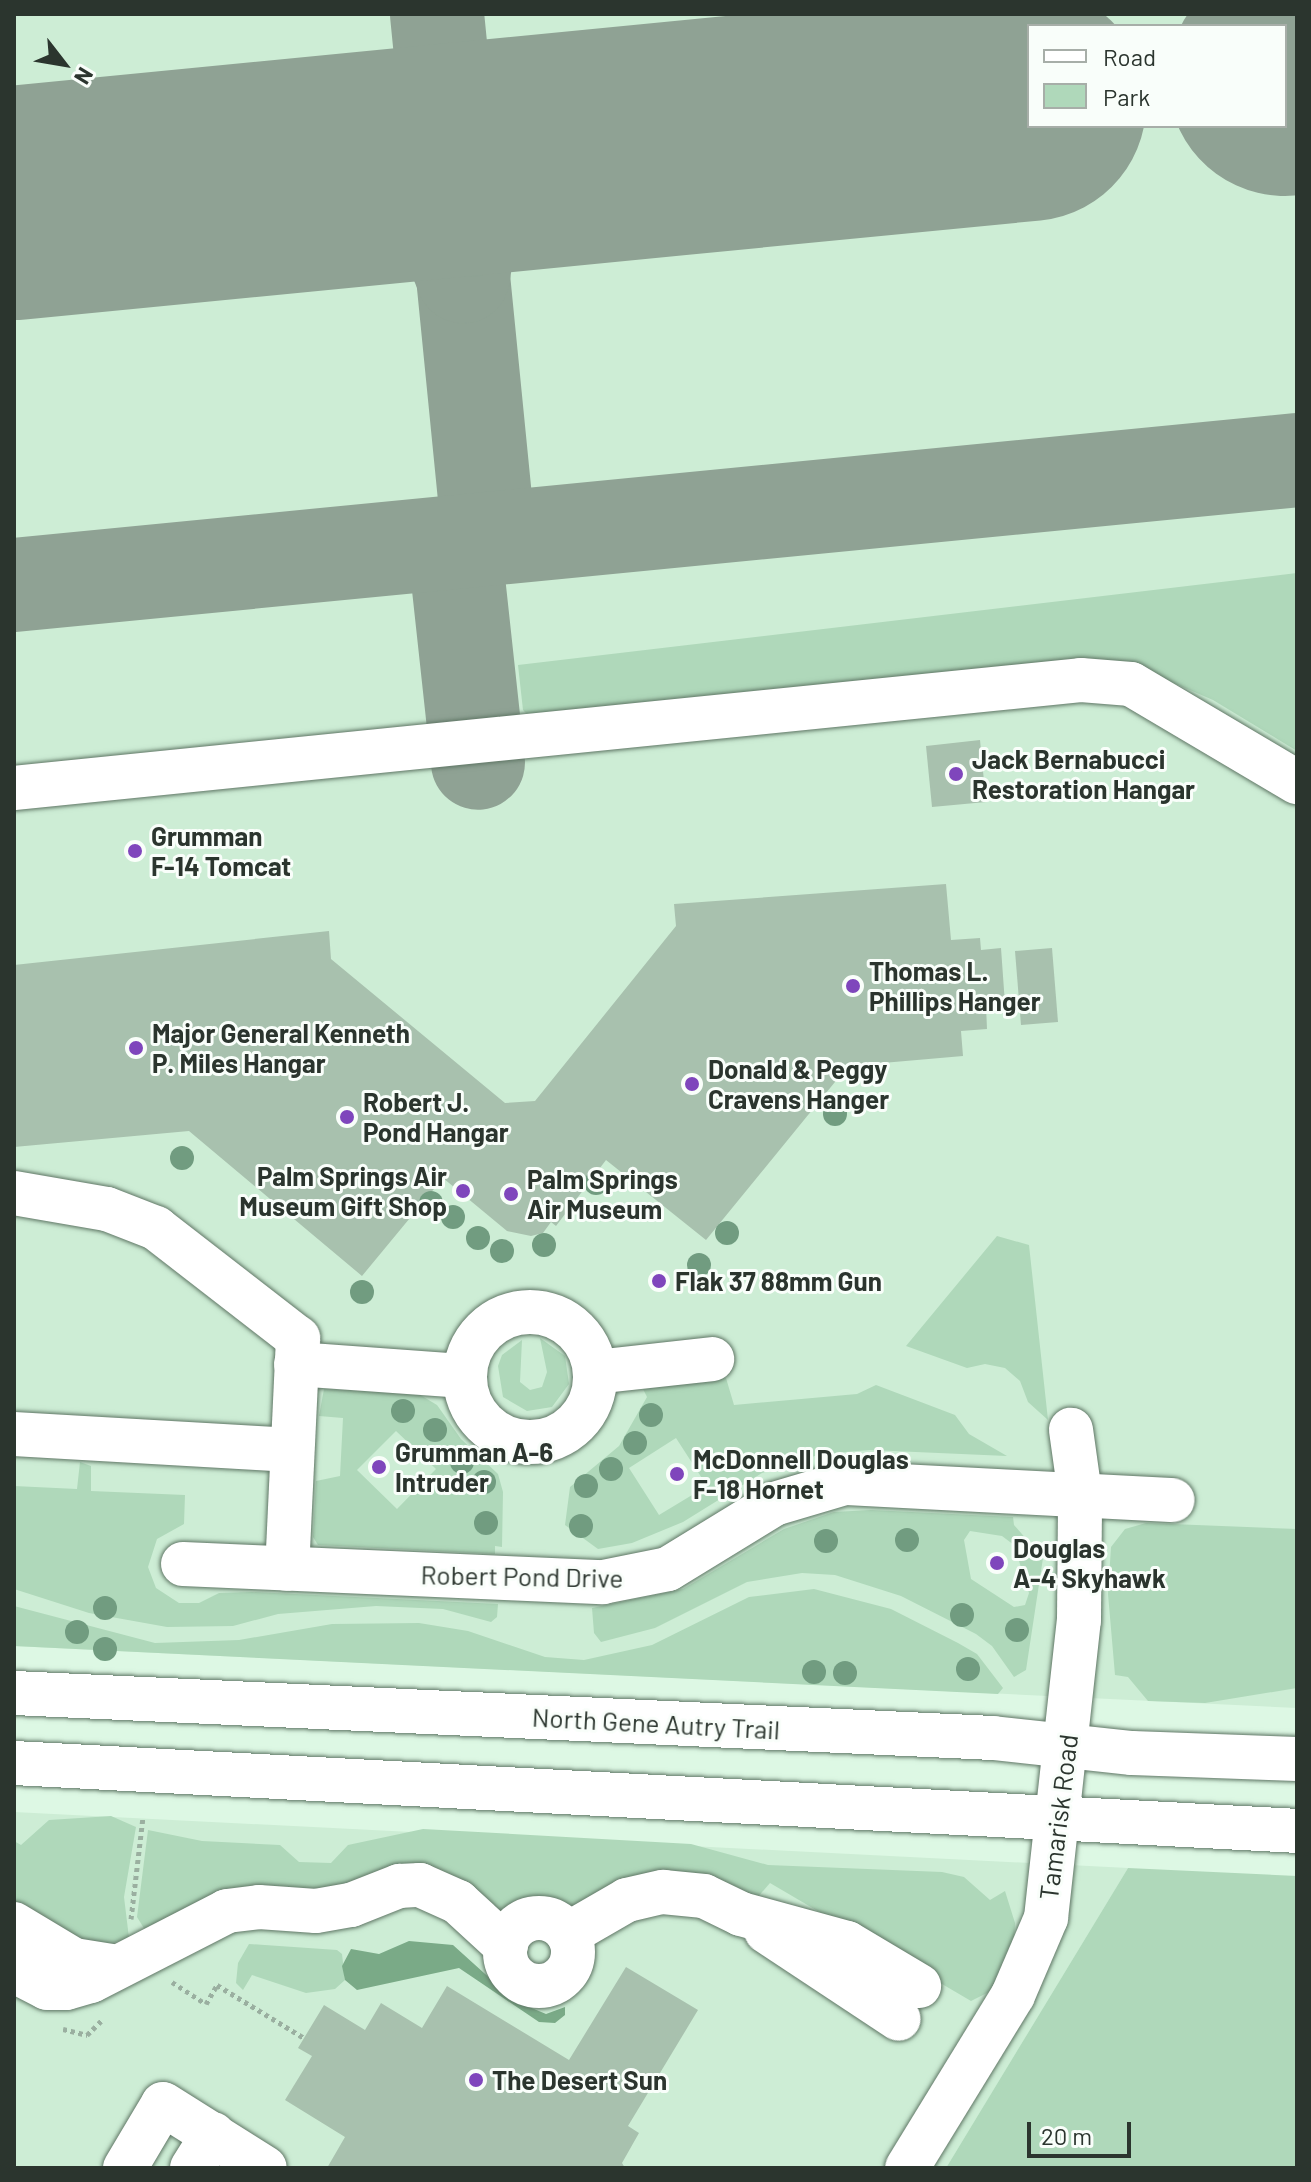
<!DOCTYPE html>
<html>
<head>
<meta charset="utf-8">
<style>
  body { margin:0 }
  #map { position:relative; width:1311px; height:2182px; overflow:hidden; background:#ddf8e4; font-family:Barlow,sans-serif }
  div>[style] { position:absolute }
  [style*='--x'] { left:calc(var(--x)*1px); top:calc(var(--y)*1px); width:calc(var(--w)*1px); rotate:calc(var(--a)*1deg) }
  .built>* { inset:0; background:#cdedd5 }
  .green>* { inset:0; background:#afd8ba }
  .water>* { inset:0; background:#7aaa87 }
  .taxiway>* { height:94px; margin:-47px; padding:0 47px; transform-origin:47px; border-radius:47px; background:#8fa294 }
  .runway>* { height:234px; margin:-117px; padding:0 117px; transform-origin:117px; border-radius:117px; background:#8fa294 }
  .building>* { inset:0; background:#a8c1ae }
  .path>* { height:5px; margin-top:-2.5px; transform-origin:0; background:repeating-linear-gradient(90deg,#9aafa0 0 4px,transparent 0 8px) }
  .roads { filter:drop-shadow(0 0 2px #5f7665) drop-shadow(0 0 2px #5f7665) }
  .minor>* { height:44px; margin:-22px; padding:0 22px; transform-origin:22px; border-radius:22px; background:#fff }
  .minor>.ring { margin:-22px; padding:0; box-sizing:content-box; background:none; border:44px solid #fff; border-radius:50% }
  .major>* { height:44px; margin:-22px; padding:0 22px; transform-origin:22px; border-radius:22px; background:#fff }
  .trees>* { width:24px; height:24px; margin:-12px; border-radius:50%; background:#719c80 }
  .dots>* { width:22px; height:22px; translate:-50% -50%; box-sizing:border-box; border:4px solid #f9fefa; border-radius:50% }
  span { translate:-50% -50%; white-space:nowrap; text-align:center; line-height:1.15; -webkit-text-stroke:6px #f9fefa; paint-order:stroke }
  .poi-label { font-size:26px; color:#2b352e; font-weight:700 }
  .left { translate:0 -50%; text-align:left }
  .right { translate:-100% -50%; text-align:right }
  .street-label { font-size:26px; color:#2b352e }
  .frame { position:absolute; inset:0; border:16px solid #2b352e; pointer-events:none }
  .legend { position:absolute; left:1027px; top:24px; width:260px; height:104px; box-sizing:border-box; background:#f9fefa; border:2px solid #a7aea8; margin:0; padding:10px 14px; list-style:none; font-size:24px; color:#2b352e }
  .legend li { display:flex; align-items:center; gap:16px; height:40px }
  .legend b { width:40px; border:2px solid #a7aea8 }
  .north { position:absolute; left:24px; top:24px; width:80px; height:80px; -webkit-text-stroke:6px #f9fefa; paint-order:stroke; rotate:121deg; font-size:22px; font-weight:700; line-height:32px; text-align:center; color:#2b352e }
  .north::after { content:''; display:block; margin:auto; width:28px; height:36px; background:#2b352e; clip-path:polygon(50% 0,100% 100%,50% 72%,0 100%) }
  .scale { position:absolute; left:1027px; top:2122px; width:104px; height:36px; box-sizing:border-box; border:4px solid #2b352e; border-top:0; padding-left:10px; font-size:24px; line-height:28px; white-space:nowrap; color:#2b352e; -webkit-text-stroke:6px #f9fefa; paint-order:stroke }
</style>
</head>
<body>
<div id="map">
  <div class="built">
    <div style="clip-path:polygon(evenodd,14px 14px,1297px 14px,1297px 1708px,14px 1646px,14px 14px,1029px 26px,1285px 26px,1285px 126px,1029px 126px,1029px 26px)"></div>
    <div style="clip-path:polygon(14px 1812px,1128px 1868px,946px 2168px,14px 2168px)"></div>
  </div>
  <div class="green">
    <div style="clip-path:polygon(1297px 573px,1297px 751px,1213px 700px,1132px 665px,533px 720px,523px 710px,518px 665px)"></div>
    <div style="clip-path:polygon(997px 1236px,1029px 1245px,1048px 1420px,1028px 1402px,1020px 1381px,1005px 1368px,985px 1364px,967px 1368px,906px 1346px)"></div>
    <div style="clip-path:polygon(540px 1338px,565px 1356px,569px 1384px,552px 1407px,527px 1411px,503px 1397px,498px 1366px,502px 1355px,522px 1340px,520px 1382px,530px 1390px,542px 1387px,547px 1372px)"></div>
    <div style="clip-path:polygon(evenodd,726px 1378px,734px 1405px,857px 1394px,876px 1385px,955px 1415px,969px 1434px,1007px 1456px,870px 1450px,821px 1454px,762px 1473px,683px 1522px,632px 1543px,598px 1549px,565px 1525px,570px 1487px,619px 1446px,647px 1397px,643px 1389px,726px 1378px,676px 1438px,707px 1486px,659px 1515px,629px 1468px,676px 1438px)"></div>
    <div style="clip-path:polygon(evenodd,324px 1389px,417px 1393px,437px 1405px,461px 1439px,498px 1474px,503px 1492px,502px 1547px,495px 1546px,495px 1554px,318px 1545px,313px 1537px,316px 1481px,340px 1476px,343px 1418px,319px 1416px,324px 1389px,396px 1431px,436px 1469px,397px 1509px,357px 1470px,396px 1431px)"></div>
    <div style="clip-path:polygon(80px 1462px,91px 1466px,91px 1491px,185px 1495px,184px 1524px,157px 1539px,148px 1567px,156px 1588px,179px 1603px,199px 1603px,219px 1593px,252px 1592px,498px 1604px,497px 1617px,491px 1622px,443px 1609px,376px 1606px,278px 1614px,233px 1626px,167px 1627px,89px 1613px,14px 1589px,14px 1486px,77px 1489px)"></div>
    <div style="clip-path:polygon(evenodd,871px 1510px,1013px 1517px,1014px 1525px,1043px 1558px,1026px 1670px,1014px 1677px,992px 1646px,976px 1634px,901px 1596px,835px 1575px,802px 1573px,747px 1582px,655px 1628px,601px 1642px,594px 1633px,592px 1608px,683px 1589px,784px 1529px,834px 1512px,871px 1510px,970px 1531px,1002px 1536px,1014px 1545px,1029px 1593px,1025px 1605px,1014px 1607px,971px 1579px,964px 1540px,970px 1531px)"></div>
    <div style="clip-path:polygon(1146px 1523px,1297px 1529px,1297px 1688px,1205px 1703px,1148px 1701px,1128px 1677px,1115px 1675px,1108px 1594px,1111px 1547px,1125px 1529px)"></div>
    <div style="clip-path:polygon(814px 1589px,891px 1609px,958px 1643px,977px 1654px,1003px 1688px,998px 1694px,14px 1646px,14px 1606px,155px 1643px,239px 1640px,332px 1624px,419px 1623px,468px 1631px,545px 1657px,584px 1660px,652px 1645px,749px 1597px)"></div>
    <div style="clip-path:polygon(111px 1816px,136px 1827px,124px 1897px,129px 1938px,99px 1947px,14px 1912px,14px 1841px,21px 1845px,49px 1820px)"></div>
    <div style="clip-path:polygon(423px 1829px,691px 1844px,768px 1865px,942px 1872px,964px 1877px,990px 1900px,1005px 1891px,1015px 1923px,1014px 1941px,991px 1991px,971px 2001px,770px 1883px,756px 1899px,566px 1913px,545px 1905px,501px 1914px,473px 1888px,426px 1866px,145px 1930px,137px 1917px,148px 1830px,202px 1841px,280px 1845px,299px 1862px,331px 1863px,348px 1845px)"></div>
    <div style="clip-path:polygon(1128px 1868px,1297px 1876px,1297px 2168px,946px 2168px)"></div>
    <div style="clip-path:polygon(249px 1944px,337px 1950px,342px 1954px,345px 1980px,335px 1989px,306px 1993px,252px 1975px,243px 1990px,236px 1983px,238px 1963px)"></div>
  </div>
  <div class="water">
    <div style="clip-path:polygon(409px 1941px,453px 1945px,515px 2001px,546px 2014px,565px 2007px,565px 2015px,555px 2023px,539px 2022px,459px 1968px,357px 1990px,345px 1980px,342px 1966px,351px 1949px,379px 1954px)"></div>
  </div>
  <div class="taxiway">
    <div style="--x:437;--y:14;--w:528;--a:84.34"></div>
    <div style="--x:330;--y:173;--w:44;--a:9.2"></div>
    <div style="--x:373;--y:180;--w:44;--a:25.4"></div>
    <div style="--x:413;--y:199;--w:46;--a:45.9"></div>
    <div style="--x:445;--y:232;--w:48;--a:67.8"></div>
    <div style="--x:463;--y:276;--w:47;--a:-81.3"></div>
    <div style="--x:470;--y:230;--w:46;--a:-57.3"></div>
    <div style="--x:495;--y:191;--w:46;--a:-36.1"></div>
    <div style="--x:532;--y:164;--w:47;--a:-20"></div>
    <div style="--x:454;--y:542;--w:222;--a:83.8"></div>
    <div style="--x:14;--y:585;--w:1289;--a:-5.56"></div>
  </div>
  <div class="runway">
    <div style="--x:1285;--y:79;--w:12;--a:-9"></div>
    <div style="--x:14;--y:203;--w:1020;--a:-5.57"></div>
  </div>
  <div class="building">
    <div style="clip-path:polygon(980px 740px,986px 802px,932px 807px,926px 746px)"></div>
    <div style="clip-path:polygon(946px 884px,951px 940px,980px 938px,981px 950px,1001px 948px,1005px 1004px,986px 1005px,987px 1029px,961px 1031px,963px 1056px,848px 1066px,706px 1240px,606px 1160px,556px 1226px,551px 1222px,543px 1233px,531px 1236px,507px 1231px,443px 1178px,362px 1276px,189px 1131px,14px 1147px,14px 965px,329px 931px,331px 959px,505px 1103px,535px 1101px,676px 926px,674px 904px)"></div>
    <div style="clip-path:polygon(1052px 948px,1058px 1022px,1021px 1025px,1015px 951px)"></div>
    <div style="clip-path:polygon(626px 1967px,698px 2010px,628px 2126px,639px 2133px,622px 2163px,625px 2168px,327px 2168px,345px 2137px,285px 2100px,312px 2056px,298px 2048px,324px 2005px,365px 2030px,381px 2003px,422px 2028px,447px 1986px,569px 2060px)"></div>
  </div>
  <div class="path">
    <div style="--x:131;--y:1919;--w:103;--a:-83.3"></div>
    <div style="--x:172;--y:1982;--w:40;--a:32.9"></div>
    <div style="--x:206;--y:2004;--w:22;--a:-60"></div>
    <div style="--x:217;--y:1985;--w:102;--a:31.3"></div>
    <div style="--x:63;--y:2029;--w:25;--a:14"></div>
    <div style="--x:87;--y:2035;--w:20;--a:-45"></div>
  </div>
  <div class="roads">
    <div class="minor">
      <div style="--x:14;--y:788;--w:1072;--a:-5.78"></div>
      <div style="--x:1081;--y:680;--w:50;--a:4.6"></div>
      <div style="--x:1131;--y:684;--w:193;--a:30.6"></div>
      <div style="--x:14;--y:1193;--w:94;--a:9.8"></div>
      <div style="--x:107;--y:1209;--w:53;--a:21.2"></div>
      <div style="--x:156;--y:1228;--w:180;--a:37.8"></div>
      <div style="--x:298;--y:1338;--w:231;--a:92.7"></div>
      <div class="ring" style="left:465px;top:1312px;width:86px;height:86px"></div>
      <div style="--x:296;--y:1364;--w:169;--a:4.1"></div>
      <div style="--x:595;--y:1372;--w:118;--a:-6.3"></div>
      <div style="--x:14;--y:1434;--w:278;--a:3.3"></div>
      <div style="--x:183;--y:1564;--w:420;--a:2.5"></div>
      <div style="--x:603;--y:1582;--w:66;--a:-11.3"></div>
      <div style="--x:668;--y:1569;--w:124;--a:-31.5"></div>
      <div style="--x:774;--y:1504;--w:74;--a:-16.5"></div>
      <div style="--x:845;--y:1483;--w:328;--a:3"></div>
      <div class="ring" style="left:505px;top:1918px;width:24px;height:24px"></div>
      <div style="--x:14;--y:1924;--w:70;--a:31"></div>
      <div style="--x:74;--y:1960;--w:38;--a:9"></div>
      <div style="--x:766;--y:1931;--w:159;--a:33.5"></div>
      <div style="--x:568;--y:1934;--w:68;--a:-30"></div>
      <div style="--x:627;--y:1900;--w:37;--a:-13"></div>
      <div style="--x:663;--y:1892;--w:41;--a:5.6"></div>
      <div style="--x:704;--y:1896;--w:41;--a:25.9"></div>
      <div style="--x:741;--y:1914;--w:110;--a:15.3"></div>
      <div style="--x:847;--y:1943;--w:84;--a:30.8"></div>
      <div style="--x:14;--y:1971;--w:37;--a:27"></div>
      <div style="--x:47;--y:1988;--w:19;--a:0"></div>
      <div style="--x:66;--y:1988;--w:26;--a:-16"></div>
      <div style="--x:91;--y:1981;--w:153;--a:-27.2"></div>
      <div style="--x:227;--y:1911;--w:32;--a:-7"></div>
      <div style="--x:259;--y:1907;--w:57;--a:4"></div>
      <div style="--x:316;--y:1911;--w:36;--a:-10"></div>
      <div style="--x:351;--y:1905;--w:52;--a:-21.6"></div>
      <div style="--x:399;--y:1886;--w:21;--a:-3"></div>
      <div style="--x:420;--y:1885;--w:42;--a:24.1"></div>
      <div style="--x:458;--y:1902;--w:65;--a:42.5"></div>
      <div style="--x:125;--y:2168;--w:74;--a:-59.3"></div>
      <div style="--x:163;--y:2104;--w:120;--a:32.1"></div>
      <div style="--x:192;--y:2168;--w:40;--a:-58"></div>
      <div style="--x:907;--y:2168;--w:203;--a:-58.5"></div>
      <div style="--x:1013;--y:1995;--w:84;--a:-66.8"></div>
      <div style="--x:1046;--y:1918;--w:300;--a:-83.7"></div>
      <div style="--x:1079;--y:1620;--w:126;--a:-89.5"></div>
      <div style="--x:1080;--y:1494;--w:65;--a:-98"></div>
    </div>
    <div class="major">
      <div style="--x:14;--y:1693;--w:980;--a:2.63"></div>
      <div style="--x:993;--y:1738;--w:140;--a:6.2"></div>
      <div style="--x:1132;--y:1753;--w:165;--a:2.1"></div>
      <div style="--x:14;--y:1763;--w:1285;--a:3.03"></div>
    </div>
  </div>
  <div class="trees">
    <div style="left:835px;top:1114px"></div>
    <div style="left:182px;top:1158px"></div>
    <div style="left:596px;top:1183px"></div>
    <div style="left:431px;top:1203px"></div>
    <div style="left:453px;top:1217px"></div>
    <div style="left:727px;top:1233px"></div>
    <div style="left:478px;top:1238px"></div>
    <div style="left:544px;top:1245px"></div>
    <div style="left:502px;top:1251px"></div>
    <div style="left:699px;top:1265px"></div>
    <div style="left:362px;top:1292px"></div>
    <div style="left:403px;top:1411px"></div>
    <div style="left:651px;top:1415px"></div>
    <div style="left:435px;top:1430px"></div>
    <div style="left:635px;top:1443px"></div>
    <div style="left:462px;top:1462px"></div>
    <div style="left:611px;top:1469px"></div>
    <div style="left:484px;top:1482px"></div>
    <div style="left:586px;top:1486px"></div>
    <div style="left:486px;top:1523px"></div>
    <div style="left:581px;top:1526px"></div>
    <div style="left:907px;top:1540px"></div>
    <div style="left:826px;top:1541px"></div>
    <div style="left:105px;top:1608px"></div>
    <div style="left:962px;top:1615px"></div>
    <div style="left:1017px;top:1630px"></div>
    <div style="left:77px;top:1632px"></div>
    <div style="left:105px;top:1649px"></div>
    <div style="left:968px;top:1669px"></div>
    <div style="left:814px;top:1672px"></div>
    <div style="left:845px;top:1673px"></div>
  </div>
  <div class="dots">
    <div style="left:956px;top:774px;background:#7f46bc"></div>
    <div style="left:135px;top:851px;background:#7f46bc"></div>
    <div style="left:853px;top:986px;background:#7f46bc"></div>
    <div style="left:136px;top:1048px;background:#7f46bc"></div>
    <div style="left:692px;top:1084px;background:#7f46bc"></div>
    <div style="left:347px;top:1117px;background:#7f46bc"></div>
    <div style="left:463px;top:1191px;background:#7f46bc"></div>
    <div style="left:511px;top:1194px;background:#7f46bc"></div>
    <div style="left:659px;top:1281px;background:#7f46bc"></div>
    <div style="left:379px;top:1467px;background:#7f46bc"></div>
    <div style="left:677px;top:1474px;background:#7f46bc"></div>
    <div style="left:997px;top:1563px;background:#7f46bc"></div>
    <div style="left:476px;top:2080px;background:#7f46bc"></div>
  </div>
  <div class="poi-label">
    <span class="left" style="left:972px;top:774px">Jack Bernabucci<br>Restoration Hangar</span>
    <span class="left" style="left:151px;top:851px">Grumman<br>F-14 Tomcat</span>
    <span class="left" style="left:869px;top:986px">Thomas L.<br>Phillips Hanger</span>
    <span class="left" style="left:152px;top:1048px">Major General Kenneth<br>P. Miles Hangar</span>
    <span class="left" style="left:708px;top:1084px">Donald &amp; Peggy<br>Cravens Hanger</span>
    <span class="left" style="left:363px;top:1117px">Robert J.<br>Pond Hangar</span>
    <span class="right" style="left:447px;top:1191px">Palm Springs Air<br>Museum Gift Shop</span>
    <span class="left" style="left:527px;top:1194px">Palm Springs<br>Air Museum</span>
    <span class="left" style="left:675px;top:1281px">Flak 37 88mm Gun</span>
    <span class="left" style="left:395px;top:1467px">Grumman A-6<br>Intruder</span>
    <span class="left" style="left:693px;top:1474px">McDonnell Douglas<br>F-18 Hornet</span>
    <span class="left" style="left:1013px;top:1563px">Douglas<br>A-4 Skyhawk</span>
    <span class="left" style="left:492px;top:2080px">The Desert Sun</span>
  </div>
  <div class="street-label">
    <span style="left:522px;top:1576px;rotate:1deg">Robert Pond Drive</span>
    <span style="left:656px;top:1723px;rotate:3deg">North Gene Autry Trail</span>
    <span style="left:1058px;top:1817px;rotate:-83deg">Tamarisk Road</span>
  </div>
  <div class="frame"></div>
  <ul class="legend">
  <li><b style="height:10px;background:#fff"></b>Road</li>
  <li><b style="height:22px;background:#afd8ba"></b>Park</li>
  </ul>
  <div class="north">N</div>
  <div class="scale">20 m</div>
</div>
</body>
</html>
